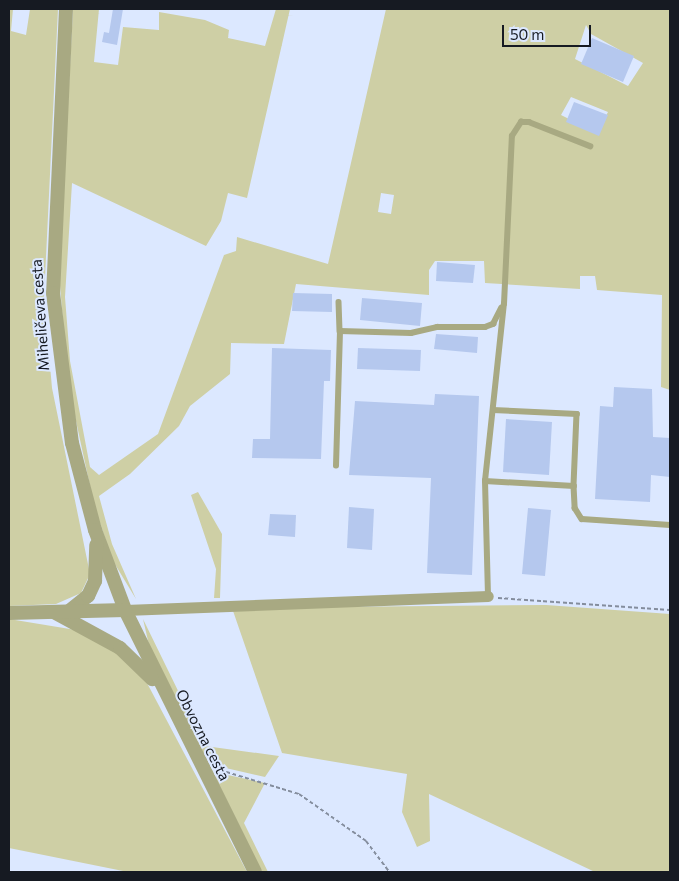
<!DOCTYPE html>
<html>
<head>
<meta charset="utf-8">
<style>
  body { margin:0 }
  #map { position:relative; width:679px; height:881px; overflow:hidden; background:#dce8ff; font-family:Commissioner,sans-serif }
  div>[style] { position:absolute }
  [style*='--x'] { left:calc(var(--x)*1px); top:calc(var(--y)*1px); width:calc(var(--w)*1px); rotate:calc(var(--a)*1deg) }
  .green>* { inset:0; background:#cecfa5 }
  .building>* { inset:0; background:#b5c8ee }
  .path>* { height:2px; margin-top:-1px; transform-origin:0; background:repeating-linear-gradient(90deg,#848d9d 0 4px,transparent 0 6.5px) }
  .service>* { height:5.5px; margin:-2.75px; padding:0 2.75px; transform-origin:2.75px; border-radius:2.75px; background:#a8a982 }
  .minor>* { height:11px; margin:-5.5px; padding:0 5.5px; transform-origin:5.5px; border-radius:5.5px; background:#a8a982 }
  .tertiary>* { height:14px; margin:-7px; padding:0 7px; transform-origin:7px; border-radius:7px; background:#a8a982 }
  span { translate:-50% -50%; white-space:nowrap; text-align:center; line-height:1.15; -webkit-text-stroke:4px #dce8ff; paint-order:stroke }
  .street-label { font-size:15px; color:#161a22 }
  .frame { position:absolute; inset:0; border:10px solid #161a22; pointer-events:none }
  .scale { position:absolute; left:502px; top:25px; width:89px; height:22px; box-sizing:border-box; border:2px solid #161a22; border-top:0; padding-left:6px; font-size:15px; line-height:18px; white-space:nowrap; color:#161a22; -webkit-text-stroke:4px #dce8ff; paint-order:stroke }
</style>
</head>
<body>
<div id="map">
  <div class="green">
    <div style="clip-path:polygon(9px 9px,13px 9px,11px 31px,26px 35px,30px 9px,58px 9px,44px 298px,52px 388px,90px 574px,81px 593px,56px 604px,9px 606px)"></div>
    <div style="clip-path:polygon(evenodd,73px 9px,99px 9px,94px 62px,118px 65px,123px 27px,159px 30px,159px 12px,205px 20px,229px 30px,228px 38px,265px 46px,276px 9px,290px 9px,247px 198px,228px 193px,221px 221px,206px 246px,72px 183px,65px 297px,70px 361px,90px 467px,99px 475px,158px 434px,224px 255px,236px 251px,237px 237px,328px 264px,386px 9px,670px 9px,670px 390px,661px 387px,662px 295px,597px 290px,595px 276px,580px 276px,580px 289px,485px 283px,484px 261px,435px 261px,429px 270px,429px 295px,296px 284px,284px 344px,231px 343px,230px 374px,190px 406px,179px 426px,130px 474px,99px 496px,112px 544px,136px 599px,113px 561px,95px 509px,68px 384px,59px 273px,73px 9px,586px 25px,591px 34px,643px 63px,628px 86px,575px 59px,586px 25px,73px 9px,571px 97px,608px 112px,597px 133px,561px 115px,571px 97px,73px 9px,381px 193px,394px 195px,391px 214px,378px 212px,381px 193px)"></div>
    <div style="clip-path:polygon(198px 492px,222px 534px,220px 598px,214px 598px,216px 569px,191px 495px)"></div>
    <div style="clip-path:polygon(546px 605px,670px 614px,670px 872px,595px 872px,429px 794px,430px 841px,417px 847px,402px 812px,407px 774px,282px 753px,232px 608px)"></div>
    <div style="clip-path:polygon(9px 619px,82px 631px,116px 653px,147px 683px,247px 872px,128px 872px,9px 848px)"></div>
    <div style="clip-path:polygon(143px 619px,205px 746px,279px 756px,265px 777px,217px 766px,199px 749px,149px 645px)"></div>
    <div style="clip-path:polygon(218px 773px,265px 783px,244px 823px,268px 872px,262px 872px,216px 779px)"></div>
  </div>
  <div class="building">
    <div style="clip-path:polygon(113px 9px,123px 9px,117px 45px,102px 42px,104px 32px,109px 33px)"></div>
    <div style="clip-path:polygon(592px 38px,634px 56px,623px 82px,581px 64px)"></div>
    <div style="clip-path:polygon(574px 102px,608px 115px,599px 136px,566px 122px)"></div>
    <div style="clip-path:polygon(437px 262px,475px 265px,473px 283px,436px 281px)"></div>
    <div style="clip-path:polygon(293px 293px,332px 294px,332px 312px,292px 311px)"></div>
    <div style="clip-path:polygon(362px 298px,422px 303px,420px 326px,360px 320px)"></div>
    <div style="clip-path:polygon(436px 334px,478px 337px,477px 353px,434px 349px)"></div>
    <div style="clip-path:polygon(272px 348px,331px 350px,330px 381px,324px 381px,321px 459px,252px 458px,253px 439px,270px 439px)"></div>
    <div style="clip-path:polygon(358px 348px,421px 350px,420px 371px,357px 369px)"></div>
    <div style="clip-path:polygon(614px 387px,652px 389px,653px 437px,670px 438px,670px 477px,651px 475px,650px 502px,595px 499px,600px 406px,613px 407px)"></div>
    <div style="clip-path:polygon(435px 394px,479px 396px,472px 575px,427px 573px,431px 478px,349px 475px,355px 401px,434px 405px)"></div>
    <div style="clip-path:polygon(506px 419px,552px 422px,549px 475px,503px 472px)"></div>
    <div style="clip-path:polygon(349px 507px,374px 509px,372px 550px,347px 548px)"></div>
    <div style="clip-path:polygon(528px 508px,551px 510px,545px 576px,522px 574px)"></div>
    <div style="clip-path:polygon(270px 514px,296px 515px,295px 537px,268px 535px)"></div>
  </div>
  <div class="path">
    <div style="--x:498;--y:598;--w:172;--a:4"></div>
    <div style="--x:220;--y:770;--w:83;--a:16.9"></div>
    <div style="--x:299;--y:794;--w:82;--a:35"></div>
    <div style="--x:366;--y:841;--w:39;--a:53"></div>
  </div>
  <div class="service">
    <div style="--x:339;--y:302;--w:29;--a:88"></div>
    <div style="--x:340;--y:331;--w:71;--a:1.6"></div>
    <div style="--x:411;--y:333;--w:27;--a:-13"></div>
    <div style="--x:437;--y:327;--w:48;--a:0"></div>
    <div style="--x:485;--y:327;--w:9;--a:-21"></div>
    <div style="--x:493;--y:324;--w:18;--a:-63"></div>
    <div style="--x:493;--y:410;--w:84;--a:2.7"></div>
    <div style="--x:577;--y:414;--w:72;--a:92.4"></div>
    <div style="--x:336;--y:466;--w:135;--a:-88.3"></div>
    <div style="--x:485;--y:481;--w:89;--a:3.2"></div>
    <div style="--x:574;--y:486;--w:22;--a:87"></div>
    <div style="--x:575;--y:508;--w:13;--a:58"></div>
    <div style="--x:582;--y:519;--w:88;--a:3.9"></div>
    <div style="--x:488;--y:596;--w:115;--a:-91.5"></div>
    <div style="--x:485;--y:481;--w:178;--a:-83.9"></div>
    <div style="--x:504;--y:304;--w:168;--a:-87.3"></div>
    <div style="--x:512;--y:136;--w:17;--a:-57"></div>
    <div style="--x:521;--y:122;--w:8;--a:0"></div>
    <div style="--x:529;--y:122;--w:66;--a:21.5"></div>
  </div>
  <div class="minor">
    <div style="--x:125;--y:610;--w:363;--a:-2.2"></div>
  </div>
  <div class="tertiary">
    <div style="--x:66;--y:9;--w:284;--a:92.6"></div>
    <div style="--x:53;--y:293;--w:151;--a:82.8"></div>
    <div style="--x:72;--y:443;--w:90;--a:75.2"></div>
    <div style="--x:95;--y:530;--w:85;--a:69.4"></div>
    <div style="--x:125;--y:610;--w:292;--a:63.6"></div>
    <div style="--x:54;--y:612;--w:75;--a:28.6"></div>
    <div style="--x:120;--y:648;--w:45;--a:44.1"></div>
    <div style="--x:68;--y:612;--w:26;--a:-39"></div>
    <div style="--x:88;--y:596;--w:17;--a:-65"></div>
    <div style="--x:95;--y:581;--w:36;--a:-88"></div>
    <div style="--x:9;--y:613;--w:116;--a:-1.5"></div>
  </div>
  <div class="street-label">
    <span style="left:40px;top:315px;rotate:-94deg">Miheličeva cesta</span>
    <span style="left:203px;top:735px;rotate:63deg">Obvozna cesta</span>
  </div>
  <div class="frame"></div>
  <div class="scale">50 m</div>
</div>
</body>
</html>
